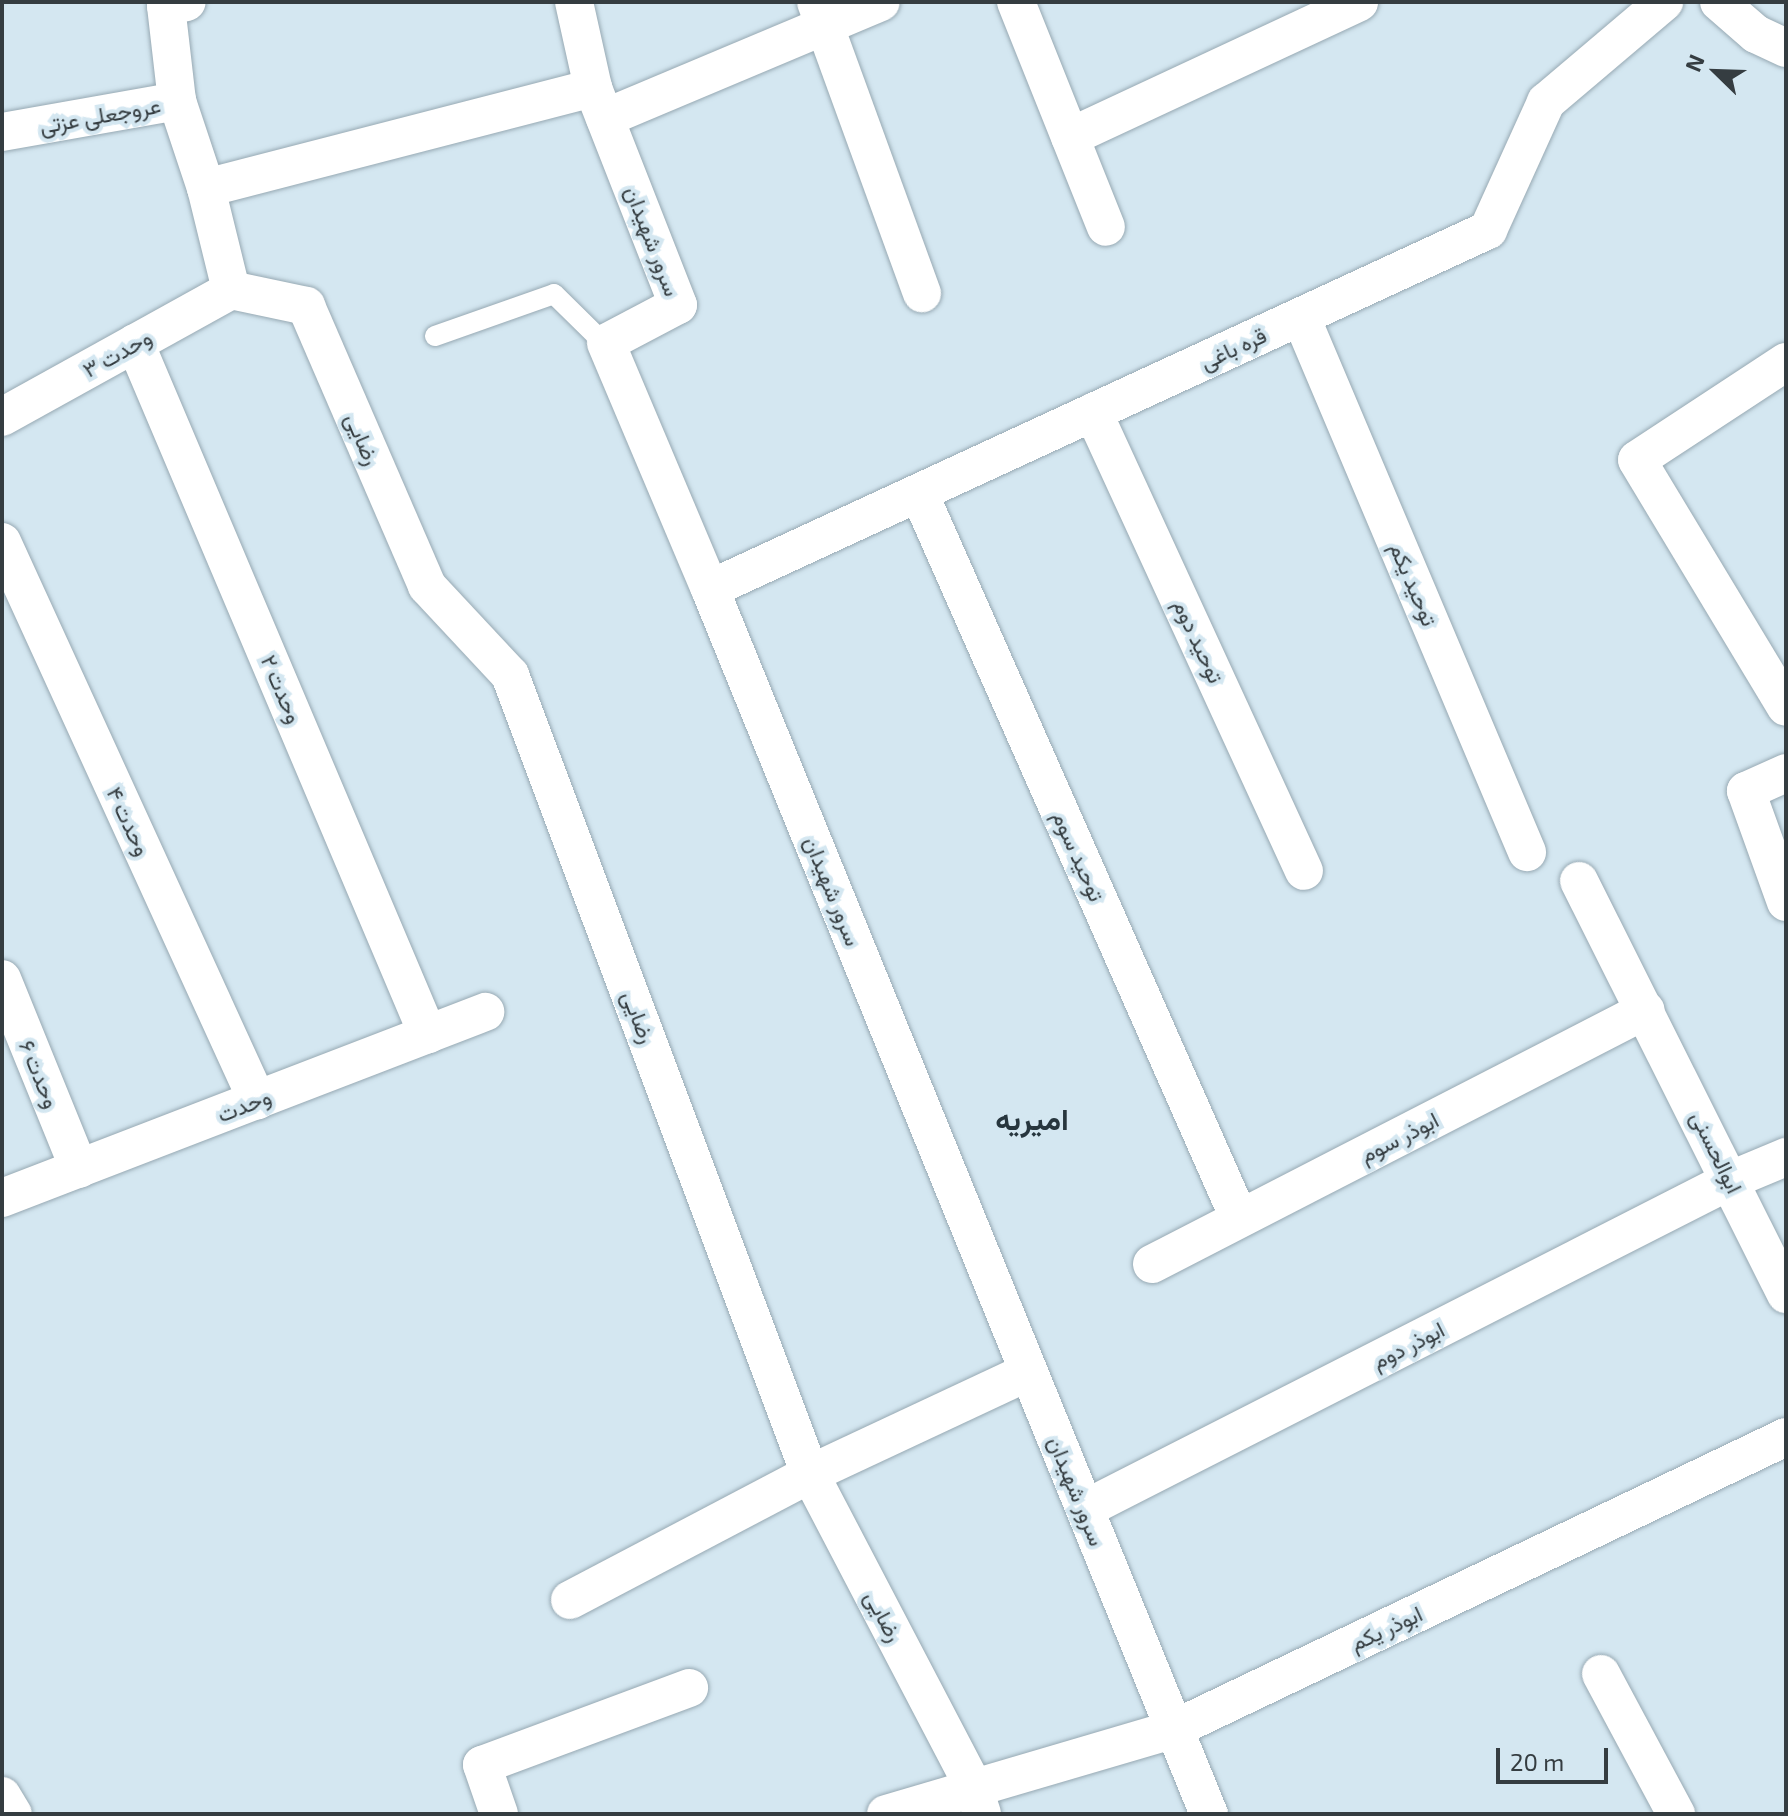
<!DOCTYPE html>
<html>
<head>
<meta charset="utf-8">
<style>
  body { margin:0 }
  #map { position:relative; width:1788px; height:1816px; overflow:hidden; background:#d4e7f1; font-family:"Exo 2",Vazirmatn,sans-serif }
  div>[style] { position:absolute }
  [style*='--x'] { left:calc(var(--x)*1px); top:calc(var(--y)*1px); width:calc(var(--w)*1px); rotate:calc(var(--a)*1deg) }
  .roads { filter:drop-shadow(0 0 2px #97a9b3) drop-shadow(0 0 2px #97a9b3) }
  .lane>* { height:20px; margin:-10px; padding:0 10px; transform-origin:10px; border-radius:10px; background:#fff }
  .street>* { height:38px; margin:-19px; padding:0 19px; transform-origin:19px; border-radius:19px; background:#fff }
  span { translate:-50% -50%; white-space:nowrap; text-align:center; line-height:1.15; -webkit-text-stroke:8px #d4e7f1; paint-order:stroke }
  .street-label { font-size:22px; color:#353d41 }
  .district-label { font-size:30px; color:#27363e; font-weight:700 }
  .frame { position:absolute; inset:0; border:4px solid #353d41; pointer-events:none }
  .north { position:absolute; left:1676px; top:32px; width:80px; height:80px; -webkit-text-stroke:6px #d4e7f1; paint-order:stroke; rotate:293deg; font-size:22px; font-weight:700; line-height:32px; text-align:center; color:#353d41 }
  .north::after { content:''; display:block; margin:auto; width:28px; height:36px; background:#353d41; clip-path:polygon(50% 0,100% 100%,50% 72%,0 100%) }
  .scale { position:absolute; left:1496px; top:1748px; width:112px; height:36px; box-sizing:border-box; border:4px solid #353d41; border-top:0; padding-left:10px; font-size:24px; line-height:28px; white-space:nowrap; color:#353d41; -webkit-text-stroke:6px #d4e7f1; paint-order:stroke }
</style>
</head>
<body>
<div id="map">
  <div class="roads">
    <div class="lane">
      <div style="--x:435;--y:336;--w:126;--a:-19.4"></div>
      <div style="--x:554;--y:294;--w:76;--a:44.5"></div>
    </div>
    <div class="street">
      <div style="--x:574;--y:2;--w:88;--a:77.5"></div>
      <div style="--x:593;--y:88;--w:233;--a:68.6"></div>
      <div style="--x:678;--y:305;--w:81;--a:152.2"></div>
      <div style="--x:606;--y:343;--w:267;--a:67.1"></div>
      <div style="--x:710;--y:589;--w:1323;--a:67.84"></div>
      <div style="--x:816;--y:2;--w:310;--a:70"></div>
      <div style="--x:1016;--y:2;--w:242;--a:68.2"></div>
      <div style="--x:1719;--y:2;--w:49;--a:40.9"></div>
      <div style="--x:1756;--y:34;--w:33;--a:25"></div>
      <div style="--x:177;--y:101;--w:92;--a:71.6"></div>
      <div style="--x:206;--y:188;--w:105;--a:76.2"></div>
      <div style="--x:605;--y:118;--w:299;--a:-22.8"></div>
      <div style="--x:2;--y:132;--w:178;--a:-10"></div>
      <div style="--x:177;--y:101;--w:96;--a:-96.6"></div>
      <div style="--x:166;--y:6;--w:21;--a:-11"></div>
      <div style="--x:1070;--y:137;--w:319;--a:-25"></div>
      <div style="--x:206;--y:188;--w:400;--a:-14.5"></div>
      <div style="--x:231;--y:290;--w:77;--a:12"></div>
      <div style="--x:306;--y:306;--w:305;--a:66.6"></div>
      <div style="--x:427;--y:586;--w:122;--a:47"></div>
      <div style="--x:510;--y:675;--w:853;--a:69.42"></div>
      <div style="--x:810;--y:1474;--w:352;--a:62.4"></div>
      <div style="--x:973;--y:1786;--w:29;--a:72"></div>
      <div style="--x:1301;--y:317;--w:581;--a:67.1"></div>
      <div style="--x:135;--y:343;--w:751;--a:67.05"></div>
      <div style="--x:1786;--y:362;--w:178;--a:146.7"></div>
      <div style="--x:1637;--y:460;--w:288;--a:58.9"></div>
      <div style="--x:1093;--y:412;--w:505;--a:65.31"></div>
      <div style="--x:2;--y:417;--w:262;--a:-29"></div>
      <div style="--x:919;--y:493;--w:792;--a:66.18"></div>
      <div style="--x:2;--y:542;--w:614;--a:65.44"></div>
      <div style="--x:710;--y:589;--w:857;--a:-24.77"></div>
      <div style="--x:1488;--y:230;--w:141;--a:-65.6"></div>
      <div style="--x:1546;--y:102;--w:155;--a:-40.3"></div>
      <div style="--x:1786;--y:773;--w:44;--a:155.8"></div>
      <div style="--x:1746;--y:791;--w:118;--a:70.2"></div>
      <div style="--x:1579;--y:881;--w:462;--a:63.4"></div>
      <div style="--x:2;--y:979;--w:205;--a:67.9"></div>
      <div style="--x:2;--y:1198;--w:518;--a:-21.06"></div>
      <div style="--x:1152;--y:1264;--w:555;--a:-27.21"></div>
      <div style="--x:1085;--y:1509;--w:725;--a:-26.99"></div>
      <div style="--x:1731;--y:1180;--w:60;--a:-22.7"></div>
      <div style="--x:570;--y:1600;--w:271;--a:-27.7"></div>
      <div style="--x:810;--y:1474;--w:241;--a:-25.1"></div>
      <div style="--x:1601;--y:1674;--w:159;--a:61.8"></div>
      <div style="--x:2;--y:1796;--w:21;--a:59"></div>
      <div style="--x:499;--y:1814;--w:52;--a:-109.1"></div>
      <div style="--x:482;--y:1765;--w:221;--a:-20.4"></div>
      <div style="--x:886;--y:1814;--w:300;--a:-16.4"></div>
      <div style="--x:1174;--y:1729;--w:678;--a:-25.51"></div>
    </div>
  </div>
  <div class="street-label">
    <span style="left:100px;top:115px;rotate:-10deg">عروجعلی عزتی</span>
    <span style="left:653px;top:241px;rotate:69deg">سرور شهیدان</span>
    <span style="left:1233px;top:348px;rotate:-25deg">قره باغی</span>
    <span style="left:117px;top:353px;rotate:-29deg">وحدت ۳</span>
    <span style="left:363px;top:439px;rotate:67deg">رضایی</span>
    <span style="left:1414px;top:584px;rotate:67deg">توحید یکم</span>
    <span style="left:1199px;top:641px;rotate:65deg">توحید دوم</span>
    <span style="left:282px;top:689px;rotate:67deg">وحدت ۲</span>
    <span style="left:129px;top:821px;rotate:65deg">وحدت ۴</span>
    <span style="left:1079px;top:856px;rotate:66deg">توحید سوم</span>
    <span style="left:833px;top:891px;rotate:68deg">سرور شهیدان</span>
    <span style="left:639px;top:1017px;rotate:69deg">رضایی</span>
    <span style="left:40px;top:1074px;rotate:68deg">وحدت ۶</span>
    <span style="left:244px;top:1105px;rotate:-21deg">وحدت</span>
    <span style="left:1399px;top:1137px;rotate:-27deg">ابوذر سوم</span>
    <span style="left:1717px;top:1152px;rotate:64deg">ابوالحسنی</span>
    <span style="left:1408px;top:1345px;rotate:-27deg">ابوذر دوم</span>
    <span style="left:1077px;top:1491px;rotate:68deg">سرور شهیدان</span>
    <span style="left:884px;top:1616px;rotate:62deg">رضایی</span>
    <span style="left:1386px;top:1628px;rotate:-25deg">ابوذر یکم</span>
  </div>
  <div class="district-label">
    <span style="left:1032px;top:1118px">امیریه</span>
  </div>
  <div class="frame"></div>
  <div class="north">N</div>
  <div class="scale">20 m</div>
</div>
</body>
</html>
